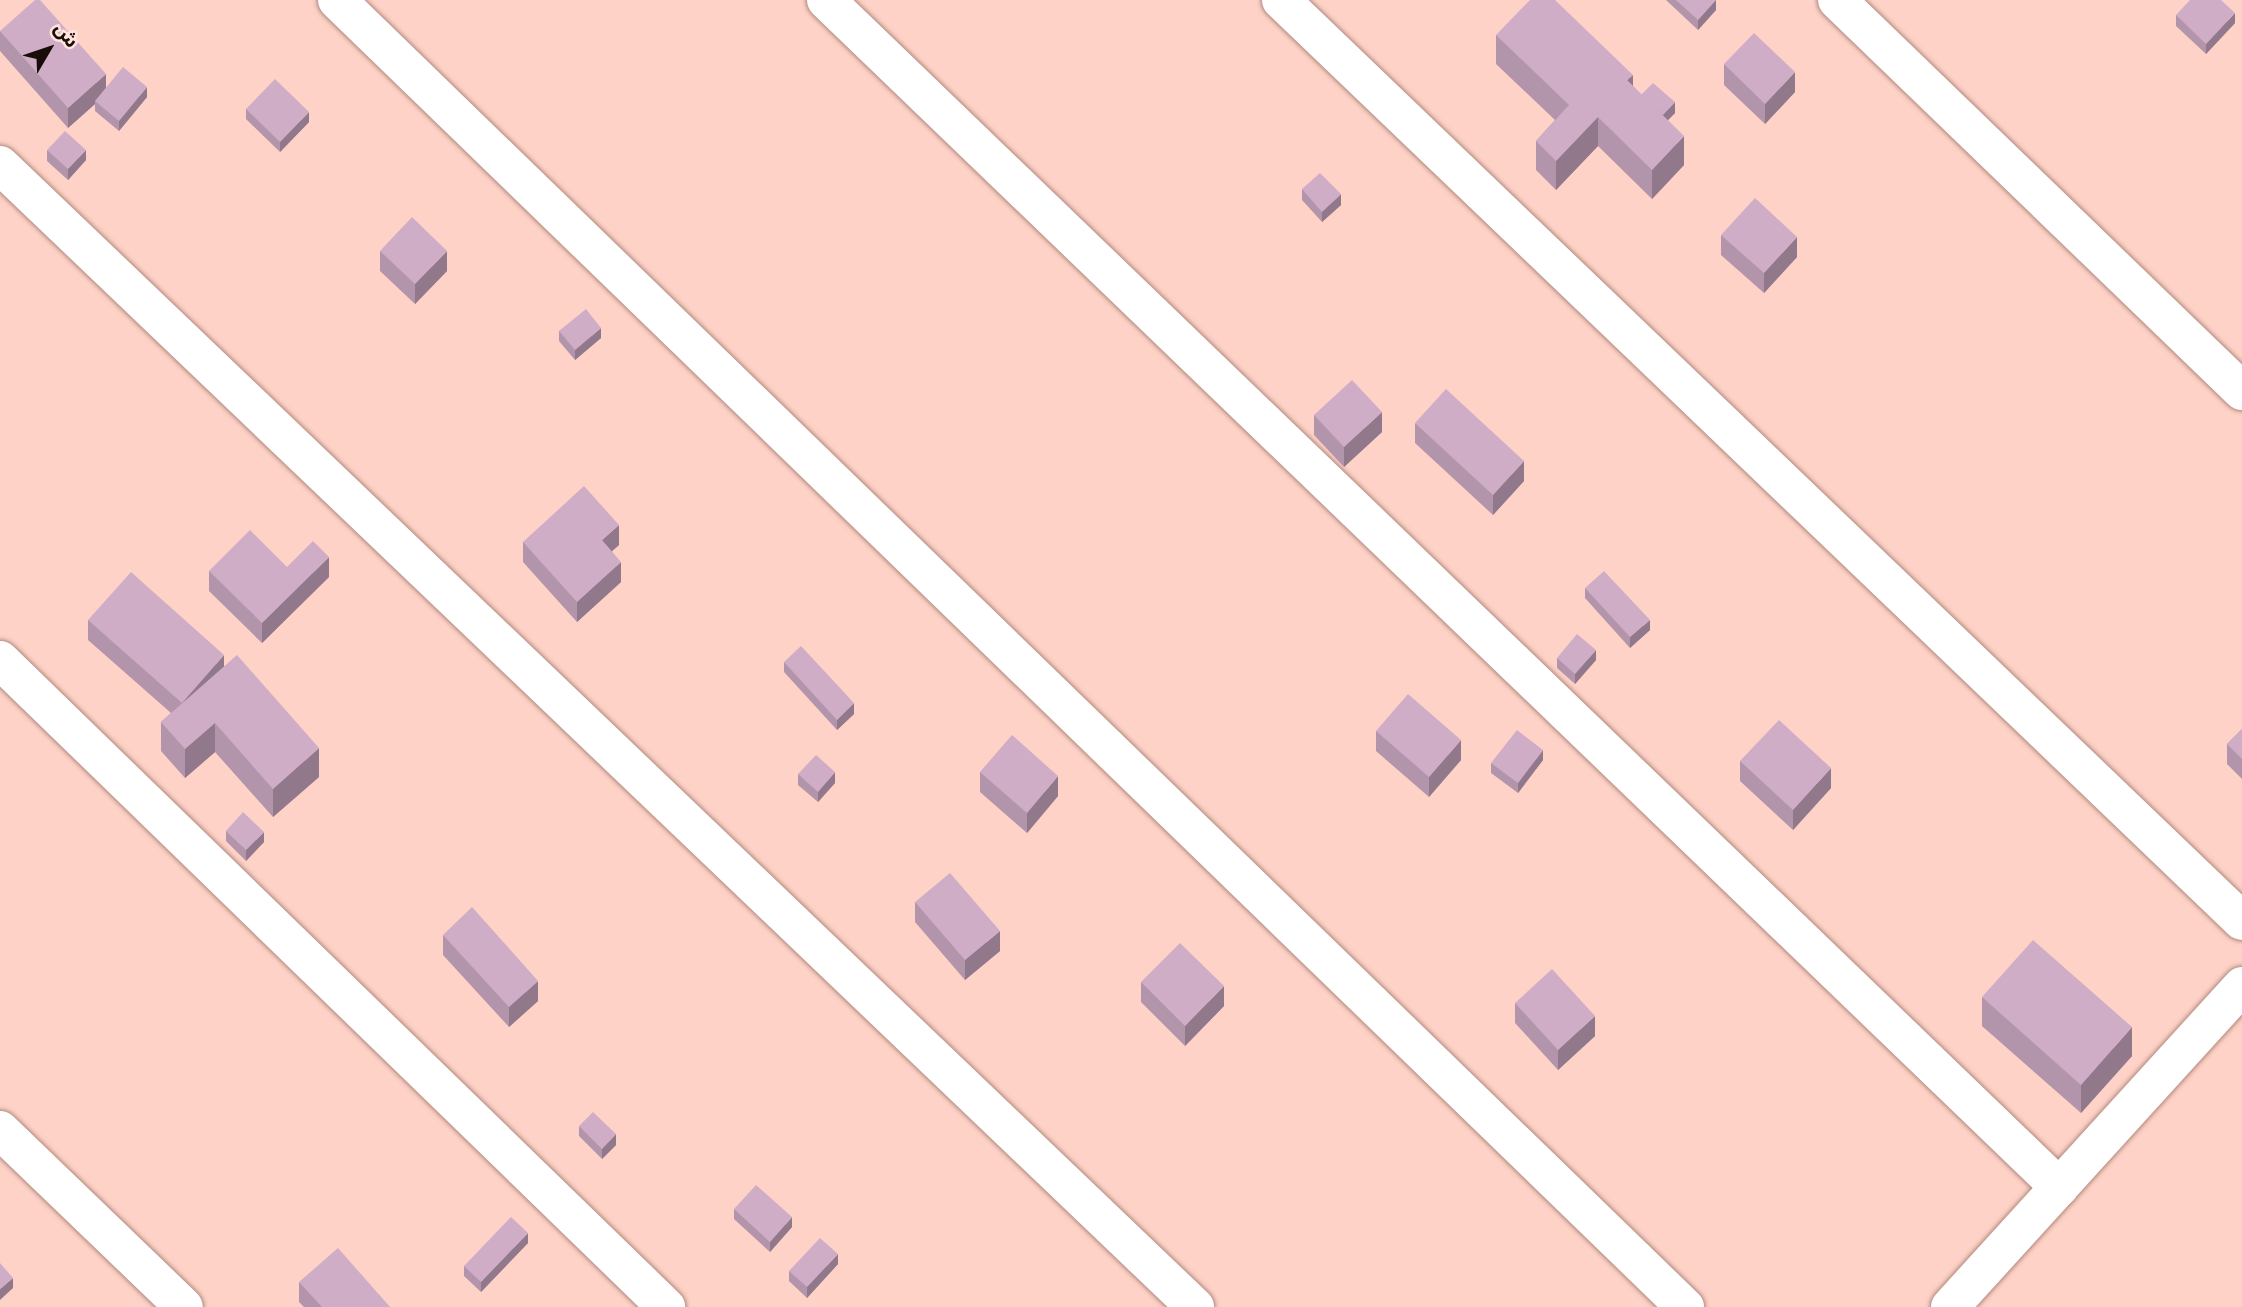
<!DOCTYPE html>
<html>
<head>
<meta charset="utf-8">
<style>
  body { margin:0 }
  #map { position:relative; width:2242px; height:1307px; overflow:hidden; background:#fed2c7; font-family:"Alegreya Sans","Noto Sans Arabic",sans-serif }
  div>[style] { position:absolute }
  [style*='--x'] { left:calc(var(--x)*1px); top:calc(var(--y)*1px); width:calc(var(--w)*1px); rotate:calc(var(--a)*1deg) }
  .roads { filter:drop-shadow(0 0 2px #b1897e) drop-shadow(0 0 2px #b1897e) }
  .minor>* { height:38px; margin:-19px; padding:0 19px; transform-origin:19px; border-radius:19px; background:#fff }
  .wall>* { inset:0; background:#b295ab }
  .shaded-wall>* { inset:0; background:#91798b }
  .building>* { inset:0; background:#cfadc7 }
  span { translate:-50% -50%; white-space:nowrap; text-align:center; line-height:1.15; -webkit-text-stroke:7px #ffe4dd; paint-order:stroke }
  .north { position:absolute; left:14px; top:14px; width:70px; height:70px; -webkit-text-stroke:5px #ffe4dd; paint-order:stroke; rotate:51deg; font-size:19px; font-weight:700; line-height:28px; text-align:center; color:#1a0c08 }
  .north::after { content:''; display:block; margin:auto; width:24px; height:32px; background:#1a0c08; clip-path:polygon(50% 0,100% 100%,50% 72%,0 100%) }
</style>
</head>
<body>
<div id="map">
  <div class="roads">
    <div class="minor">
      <div style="--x:337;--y:0;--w:1878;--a:44.12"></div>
      <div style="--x:826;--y:0;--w:1712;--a:43.91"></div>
      <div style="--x:1281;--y:0;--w:1331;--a:43.78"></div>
      <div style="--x:1837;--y:0;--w:563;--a:43.99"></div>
      <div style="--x:0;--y:165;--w:1653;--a:43.7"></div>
      <div style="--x:0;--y:660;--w:929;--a:44.17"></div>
      <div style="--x:0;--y:1130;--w:255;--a:43.9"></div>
      <div style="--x:1950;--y:1307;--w:434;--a:-47.7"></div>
    </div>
  </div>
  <div class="wall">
    <div style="clip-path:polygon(1666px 0,1716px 0,1716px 10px,1698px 30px)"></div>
    <div style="clip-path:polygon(2176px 15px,2235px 23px,2206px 54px,2176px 26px)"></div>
    <div style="clip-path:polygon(0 31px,106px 88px,147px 97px,119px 131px,95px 111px,95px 104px,68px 128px,0 51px)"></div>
    <div style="clip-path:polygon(1496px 35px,1633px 86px,1641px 95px,1675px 113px,1668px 120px,1684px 165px,1652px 199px,1598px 146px,1556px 190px,1536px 170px,1536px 141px,1555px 120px,1496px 64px)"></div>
    <div style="clip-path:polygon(1724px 64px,1795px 92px,1765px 124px,1724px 85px)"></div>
    <div style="clip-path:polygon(246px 109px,309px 122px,280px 152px,246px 119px)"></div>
    <div style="clip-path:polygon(47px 150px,86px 160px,68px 180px,47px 161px)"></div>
    <div style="clip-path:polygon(1302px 189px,1341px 205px,1322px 222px,1302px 200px)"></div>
    <div style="clip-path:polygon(1721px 235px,1797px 257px,1764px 293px,1721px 255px)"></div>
    <div style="clip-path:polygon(380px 251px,447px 271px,415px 304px,380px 271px)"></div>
    <div style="clip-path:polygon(559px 331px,601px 338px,575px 360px,559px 341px)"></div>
    <div style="clip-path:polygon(1314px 415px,1382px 432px,1344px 467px,1314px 435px)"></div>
    <div style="clip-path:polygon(1415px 423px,1524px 481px,1493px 515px,1415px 443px)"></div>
    <div style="clip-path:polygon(523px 542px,619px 545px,612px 551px,621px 582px,577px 622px,523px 562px)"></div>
    <div style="clip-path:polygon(287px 567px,329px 577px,262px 643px,209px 591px,209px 571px)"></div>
    <div style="clip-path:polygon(1585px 588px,1650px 630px,1630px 648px,1585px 598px)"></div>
    <div style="clip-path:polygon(88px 620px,224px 666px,319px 777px,273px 817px,215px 752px,185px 778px,161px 751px,161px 722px,171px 713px,88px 640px)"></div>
    <div style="clip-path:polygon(1557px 658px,1596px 660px,1575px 684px,1557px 668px)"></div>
    <div style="clip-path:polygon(784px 662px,854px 714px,837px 730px,784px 672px)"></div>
    <div style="clip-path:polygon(2242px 729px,2242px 779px,2227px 764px,2227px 744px)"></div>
    <div style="clip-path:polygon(1376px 731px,1461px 760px,1429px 797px,1376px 751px)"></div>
    <div style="clip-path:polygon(1543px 760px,1518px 793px,1491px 773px,1491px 763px)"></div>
    <div style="clip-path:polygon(1740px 761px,1831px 788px,1793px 830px,1740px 781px)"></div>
    <div style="clip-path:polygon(980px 772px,1058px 796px,1027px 833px,980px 792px)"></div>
    <div style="clip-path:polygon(798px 774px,835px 783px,818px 802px,798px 785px)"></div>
    <div style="clip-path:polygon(226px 831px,264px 842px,246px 861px,226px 841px)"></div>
    <div style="clip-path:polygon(915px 902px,1000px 951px,965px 980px,915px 922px)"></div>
    <div style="clip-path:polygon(443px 935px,538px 1001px,509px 1027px,443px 955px)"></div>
    <div style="clip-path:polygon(1141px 982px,1224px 1006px,1185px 1046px,1141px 1002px)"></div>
    <div style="clip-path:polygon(1982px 997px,2132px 1056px,2081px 1113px,1982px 1026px)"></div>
    <div style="clip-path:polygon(1515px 1003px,1595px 1036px,1558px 1070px,1515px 1023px)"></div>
    <div style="clip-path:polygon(579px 1126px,616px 1145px,602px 1159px,579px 1136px)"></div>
    <div style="clip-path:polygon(734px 1209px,792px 1227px,770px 1252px,734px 1219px)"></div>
    <div style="clip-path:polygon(528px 1243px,481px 1292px,464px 1276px,464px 1266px)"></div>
    <div style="clip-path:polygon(838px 1264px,807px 1298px,789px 1281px,789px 1271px)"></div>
    <div style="clip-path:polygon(299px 1282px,390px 1307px,304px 1307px,299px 1302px)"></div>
  </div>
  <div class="shaded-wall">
    <div style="clip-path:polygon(1716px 0,1716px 10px,1698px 30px,1698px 20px)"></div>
    <div style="clip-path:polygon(2235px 13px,2235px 23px,2206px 54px,2206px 44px)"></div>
    <div style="clip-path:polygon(1795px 72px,1795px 92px,1765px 124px,1765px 104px)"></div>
    <div style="clip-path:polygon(106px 74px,106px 94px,95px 101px,95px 104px,68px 128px,68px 108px)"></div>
    <div style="clip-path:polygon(1633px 75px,1633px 104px,1627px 80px)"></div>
    <div style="clip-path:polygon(147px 87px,147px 97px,119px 131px,119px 121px)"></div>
    <div style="clip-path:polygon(1675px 102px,1675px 113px,1655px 133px,1655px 123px)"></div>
    <div style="clip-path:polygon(309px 112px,309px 122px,280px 152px,280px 142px)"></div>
    <div style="clip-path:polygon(1598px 117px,1598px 146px,1556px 190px,1556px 161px)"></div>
    <div style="clip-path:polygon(1684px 136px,1684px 165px,1652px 199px,1652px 170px)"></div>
    <div style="clip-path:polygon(86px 150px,86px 160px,68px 180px,68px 169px)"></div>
    <div style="clip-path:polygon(1341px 194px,1341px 205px,1322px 222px,1322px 212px)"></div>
    <div style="clip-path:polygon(1797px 237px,1797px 257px,1764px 293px,1764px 273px)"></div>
    <div style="clip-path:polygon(447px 251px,447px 271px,415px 304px,415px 284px)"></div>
    <div style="clip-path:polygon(601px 328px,601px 338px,575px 360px,575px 350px)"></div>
    <div style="clip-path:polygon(1382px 412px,1382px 432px,1344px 467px,1344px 447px)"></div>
    <div style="clip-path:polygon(1524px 461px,1524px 481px,1493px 515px,1493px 495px)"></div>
    <div style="clip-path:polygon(619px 525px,619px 545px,602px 560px,602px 540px)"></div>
    <div style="clip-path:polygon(329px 557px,329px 577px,262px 643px,262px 623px)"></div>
    <div style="clip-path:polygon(621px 562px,621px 582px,577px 622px,577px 602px)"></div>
    <div style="clip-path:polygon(1650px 620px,1650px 630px,1630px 648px,1630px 637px)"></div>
    <div style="clip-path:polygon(1596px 650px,1596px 660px,1575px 684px,1575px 674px)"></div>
    <div style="clip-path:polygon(224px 655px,224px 675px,182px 703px)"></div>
    <div style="clip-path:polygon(854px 703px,854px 714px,837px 730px,837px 720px)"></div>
    <div style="clip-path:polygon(215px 723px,215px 752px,185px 778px,185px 749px)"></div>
    <div style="clip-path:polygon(1461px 740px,1461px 760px,1429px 797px,1429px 777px)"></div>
    <div style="clip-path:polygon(319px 748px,319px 777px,273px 817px,273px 789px)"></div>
    <div style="clip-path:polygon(1543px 750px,1543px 760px,1518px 793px,1518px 783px)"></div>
    <div style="clip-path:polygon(1831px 768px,1831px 788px,1793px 830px,1793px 810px)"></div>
    <div style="clip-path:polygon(835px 772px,835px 783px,818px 802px,818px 792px)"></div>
    <div style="clip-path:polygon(1058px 776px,1058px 796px,1027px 833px,1027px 813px)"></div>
    <div style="clip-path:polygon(264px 832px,264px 842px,246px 861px,246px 850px)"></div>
    <div style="clip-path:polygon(1000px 931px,1000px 951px,965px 980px,965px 960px)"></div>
    <div style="clip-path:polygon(538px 981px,538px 1001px,509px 1027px,509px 1007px)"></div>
    <div style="clip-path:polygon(1224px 986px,1224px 1006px,1185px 1046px,1185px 1026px)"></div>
    <div style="clip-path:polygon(1595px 1016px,1595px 1036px,1558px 1070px,1558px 1050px)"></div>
    <div style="clip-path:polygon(2132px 1027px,2132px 1056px,2081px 1113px,2081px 1085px)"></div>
    <div style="clip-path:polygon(616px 1134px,616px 1145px,602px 1159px,602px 1149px)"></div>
    <div style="clip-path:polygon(792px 1217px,792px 1227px,770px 1252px,770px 1242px)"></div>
    <div style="clip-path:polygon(528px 1233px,528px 1243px,481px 1292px,481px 1282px)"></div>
    <div style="clip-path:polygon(838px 1254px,838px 1264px,807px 1298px,807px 1287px)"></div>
    <div style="clip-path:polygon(13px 1278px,13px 1288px,0 1300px,0 1289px)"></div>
  </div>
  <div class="building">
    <div style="clip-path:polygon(35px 0,40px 0,106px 74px,68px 108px,0 31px)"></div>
    <div style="clip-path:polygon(1530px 0,1555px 0,1633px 75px,1627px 80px,1684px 136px,1652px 170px,1598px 117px,1556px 161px,1536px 141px,1569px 105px,1496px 35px)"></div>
    <div style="clip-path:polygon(1676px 0,1716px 0,1698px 20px)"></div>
    <div style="clip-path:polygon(2190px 0,2221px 0,2235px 13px,2206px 44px,2176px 15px)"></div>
    <div style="clip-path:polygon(1754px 33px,1795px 72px,1765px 104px,1724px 64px)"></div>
    <div style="clip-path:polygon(123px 67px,147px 87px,119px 121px,95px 101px)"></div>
    <div style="clip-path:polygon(275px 79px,309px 112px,280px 142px,246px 109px)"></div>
    <div style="clip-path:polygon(1653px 83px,1675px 102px,1663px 115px,1641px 95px)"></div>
    <div style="clip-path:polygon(65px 131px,86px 150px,68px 169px,47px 150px)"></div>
    <div style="clip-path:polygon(1320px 173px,1341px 194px,1322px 212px,1302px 189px)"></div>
    <div style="clip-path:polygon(1755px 198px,1797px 237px,1764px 273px,1721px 235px)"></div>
    <div style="clip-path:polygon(412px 217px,447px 251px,415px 284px,380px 251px)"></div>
    <div style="clip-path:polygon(586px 309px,601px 328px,575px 350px,559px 331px)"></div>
    <div style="clip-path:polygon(1352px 380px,1382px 412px,1344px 447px,1314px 415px)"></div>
    <div style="clip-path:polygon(1446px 389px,1524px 461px,1493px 495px,1415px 423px)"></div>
    <div style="clip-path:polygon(584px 486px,619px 525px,602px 540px,621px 562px,577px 602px,523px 542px)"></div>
    <div style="clip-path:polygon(250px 530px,287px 567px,313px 541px,329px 557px,262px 623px,209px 571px)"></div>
    <div style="clip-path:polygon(1604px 571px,1650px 620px,1630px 637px,1585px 588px)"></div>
    <div style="clip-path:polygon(131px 572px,224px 655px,182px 703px,88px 620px)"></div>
    <div style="clip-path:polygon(1577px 634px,1596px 650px,1575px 674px,1557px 658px)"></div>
    <div style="clip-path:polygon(801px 646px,854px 703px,837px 720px,784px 662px)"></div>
    <div style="clip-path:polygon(237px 655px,319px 748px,273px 789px,215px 723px,185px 749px,161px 722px)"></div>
    <div style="clip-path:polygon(1408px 694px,1461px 740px,1429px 777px,1376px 731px)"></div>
    <div style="clip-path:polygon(1779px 720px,1831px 768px,1793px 810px,1740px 761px)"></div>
    <div style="clip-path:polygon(2242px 729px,2242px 759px,2227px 744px)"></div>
    <div style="clip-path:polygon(1517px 730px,1543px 750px,1518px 783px,1491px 763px)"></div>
    <div style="clip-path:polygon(1012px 735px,1058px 776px,1027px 813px,980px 772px)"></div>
    <div style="clip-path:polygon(816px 755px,835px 772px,818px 792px,798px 774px)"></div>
    <div style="clip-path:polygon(243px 812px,264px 832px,246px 850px,226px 831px)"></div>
    <div style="clip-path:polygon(950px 873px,1000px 931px,965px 960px,915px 902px)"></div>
    <div style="clip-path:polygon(472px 907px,538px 981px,509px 1007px,443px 935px)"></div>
    <div style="clip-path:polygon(2033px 940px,2132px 1027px,2081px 1085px,1982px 997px)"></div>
    <div style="clip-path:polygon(1180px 943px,1224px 986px,1185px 1026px,1141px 982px)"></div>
    <div style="clip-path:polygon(1552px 969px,1595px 1016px,1558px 1050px,1515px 1003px)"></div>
    <div style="clip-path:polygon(593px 1112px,616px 1134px,602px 1149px,579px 1126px)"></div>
    <div style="clip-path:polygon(756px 1185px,792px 1217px,770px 1242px,734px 1209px)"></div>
    <div style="clip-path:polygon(511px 1217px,528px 1233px,481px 1282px,464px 1266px)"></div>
    <div style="clip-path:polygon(820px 1238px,838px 1254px,807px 1287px,789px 1271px)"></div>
    <div style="clip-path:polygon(338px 1248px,390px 1307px,322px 1307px,299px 1282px)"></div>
    <div style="clip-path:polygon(0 1263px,13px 1278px,0 1289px)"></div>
  </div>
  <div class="north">ش</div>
</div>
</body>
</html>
